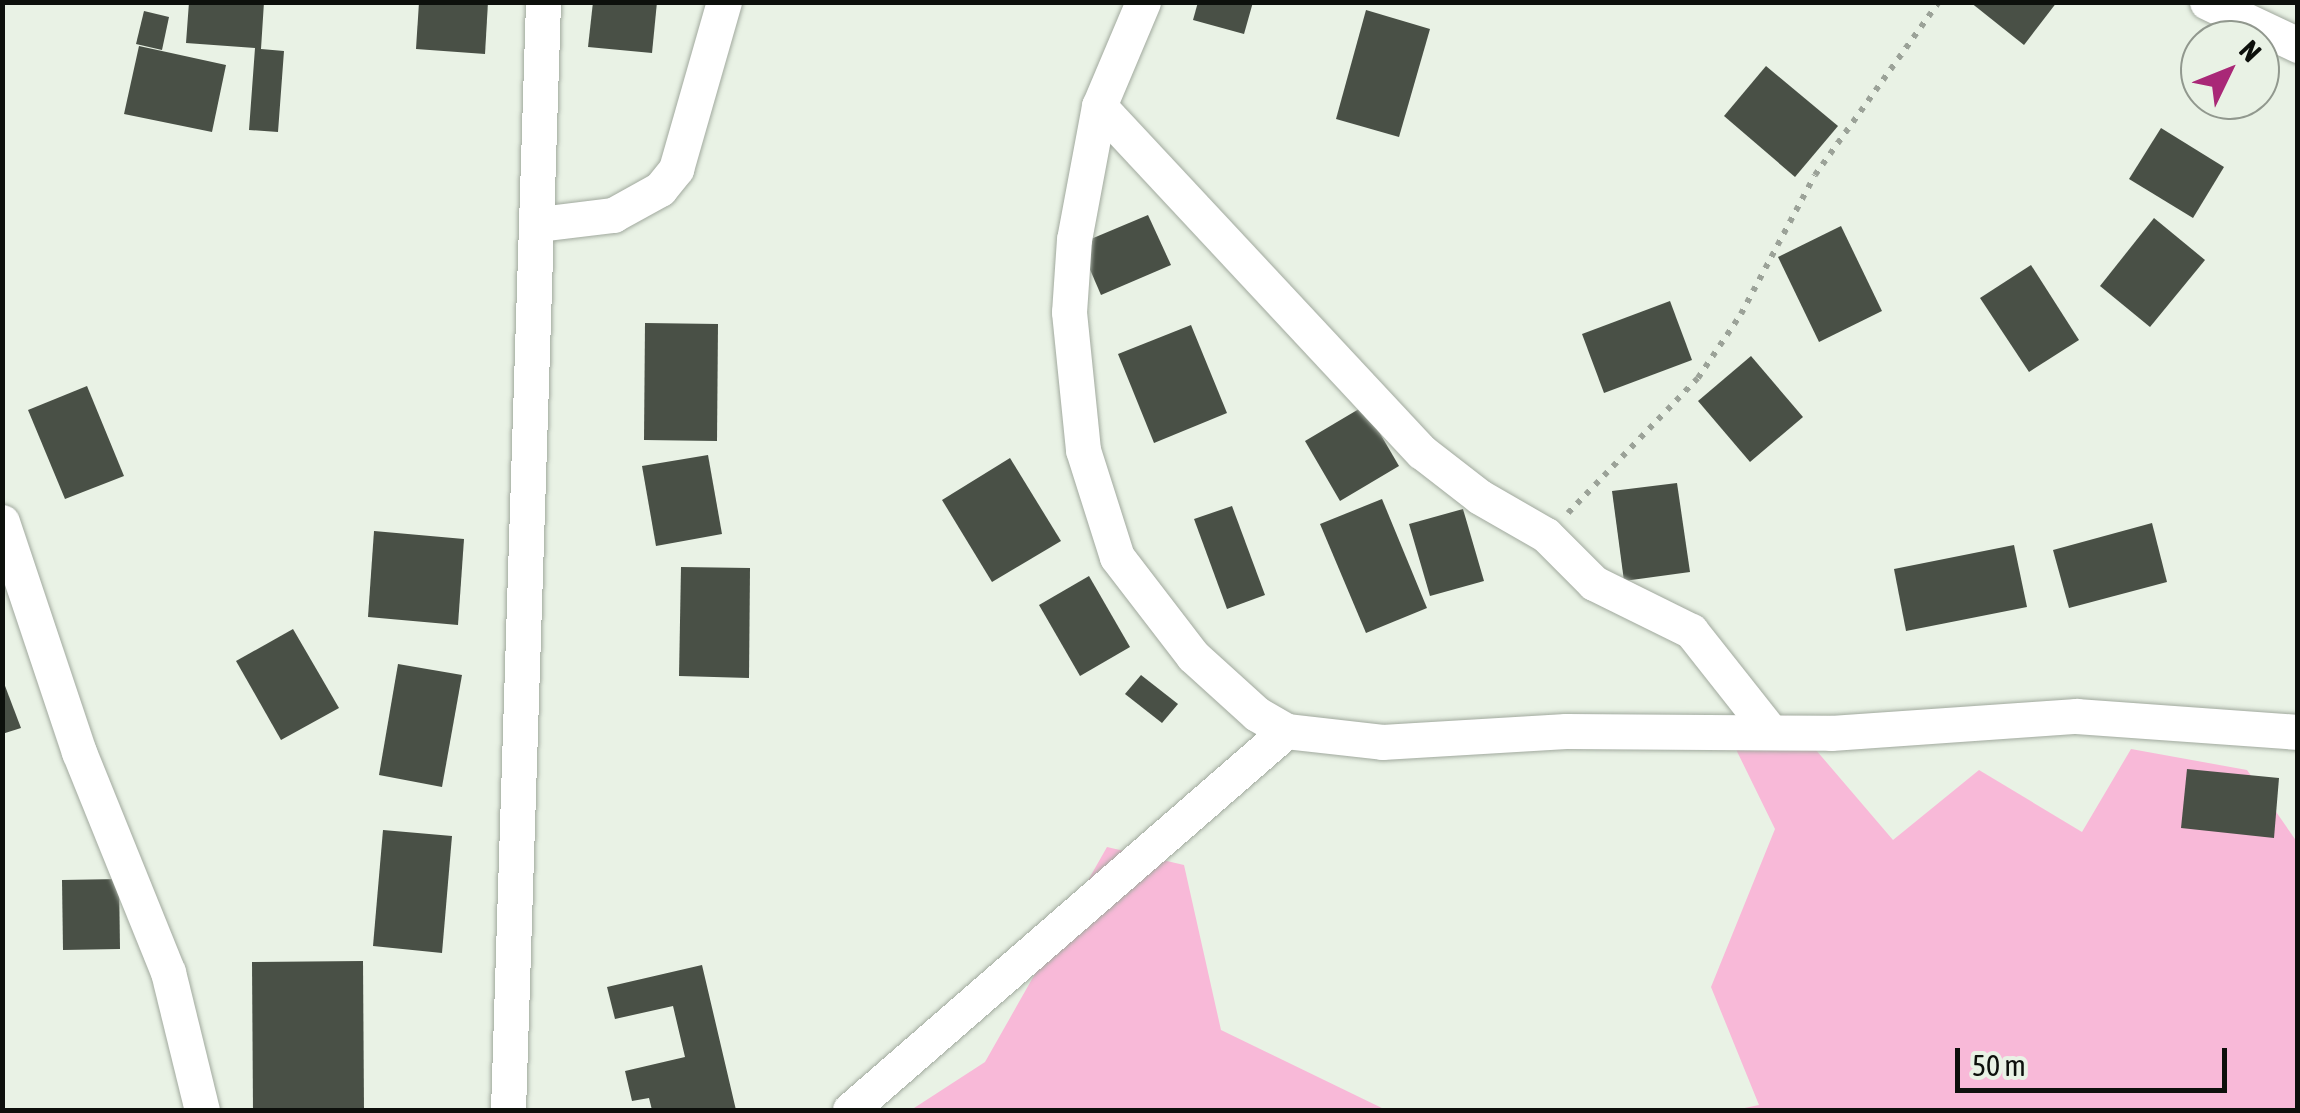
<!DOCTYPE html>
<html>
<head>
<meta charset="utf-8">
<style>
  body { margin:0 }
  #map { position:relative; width:2300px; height:1113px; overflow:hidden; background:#e9f2e5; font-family:"Asap Condensed",sans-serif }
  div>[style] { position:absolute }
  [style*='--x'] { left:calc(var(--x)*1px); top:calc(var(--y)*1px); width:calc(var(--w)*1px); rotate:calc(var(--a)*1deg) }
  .green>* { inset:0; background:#f8b9d8 }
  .building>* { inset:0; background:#495046 }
  .path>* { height:6px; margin-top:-3px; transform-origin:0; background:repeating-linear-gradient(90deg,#9ba298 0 5px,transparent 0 13px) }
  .roads { filter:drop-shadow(0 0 2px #a1a99e) drop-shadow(0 0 2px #a1a99e) }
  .minor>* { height:35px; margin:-17.5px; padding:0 17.5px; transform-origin:17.5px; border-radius:17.5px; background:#fff }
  span { translate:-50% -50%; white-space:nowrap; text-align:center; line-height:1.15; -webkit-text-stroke:10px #e9f2e5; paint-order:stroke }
  .frame { position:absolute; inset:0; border:5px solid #0d100c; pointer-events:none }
  .north { position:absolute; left:2180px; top:20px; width:100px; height:100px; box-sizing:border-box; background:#e9f2e5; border:2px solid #91988e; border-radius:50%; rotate:47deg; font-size:28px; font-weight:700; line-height:40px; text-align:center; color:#0d100c }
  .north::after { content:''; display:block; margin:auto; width:35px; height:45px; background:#a92877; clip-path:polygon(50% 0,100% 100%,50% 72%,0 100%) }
  .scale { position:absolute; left:1955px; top:1048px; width:272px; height:45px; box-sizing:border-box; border:5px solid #0d100c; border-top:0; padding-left:12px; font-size:30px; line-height:35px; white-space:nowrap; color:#0d100c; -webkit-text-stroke:8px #e9f2e5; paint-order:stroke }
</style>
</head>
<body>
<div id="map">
  <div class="green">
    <div style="clip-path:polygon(1786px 715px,1893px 840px,1979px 770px,2082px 832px,2131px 749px,2247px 770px,2297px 842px,2297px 1110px,1735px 1110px,1759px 1105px,1711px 987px,1775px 829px,1727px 731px)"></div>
    <div style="clip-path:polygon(1107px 847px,1184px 865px,1221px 1030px,1386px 1110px,911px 1110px,985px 1062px)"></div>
  </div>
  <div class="building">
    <div style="clip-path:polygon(189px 2px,264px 2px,261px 49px,284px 51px,278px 132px,249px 130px,255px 48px,186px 43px)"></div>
    <div style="clip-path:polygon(419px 2px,488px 2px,485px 54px,416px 49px)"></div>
    <div style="clip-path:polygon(593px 2px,657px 2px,652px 53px,588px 47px)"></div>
    <div style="clip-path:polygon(1198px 2px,1253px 2px,1244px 34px,1193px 20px)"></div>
    <div style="clip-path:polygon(1970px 2px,2057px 2px,2024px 45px)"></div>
    <div style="clip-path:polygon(1366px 10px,1430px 29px,1399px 137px,1336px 119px)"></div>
    <div style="clip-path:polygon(144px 11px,169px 17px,162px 50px,136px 44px)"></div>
    <div style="clip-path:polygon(139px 46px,226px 65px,212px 132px,124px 114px)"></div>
    <div style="clip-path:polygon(1766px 66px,1838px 126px,1795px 177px,1724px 116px)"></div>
    <div style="clip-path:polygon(2161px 128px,2224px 167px,2193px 218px,2129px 179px)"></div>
    <div style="clip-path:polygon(1148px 215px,1171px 265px,1101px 295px,1079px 244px)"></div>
    <div style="clip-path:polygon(2154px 218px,2205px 260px,2150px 327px,2100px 286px)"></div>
    <div style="clip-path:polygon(1841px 226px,1882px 311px,1819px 342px,1778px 257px)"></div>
    <div style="clip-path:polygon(2031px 265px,2079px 340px,2029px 372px,1980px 298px)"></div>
    <div style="clip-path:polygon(1670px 301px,1692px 360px,1604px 393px,1582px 334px)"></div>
    <div style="clip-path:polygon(645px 323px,718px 324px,717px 441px,644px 440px)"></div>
    <div style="clip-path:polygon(1191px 325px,1227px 413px,1154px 443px,1118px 354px)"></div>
    <div style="clip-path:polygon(1751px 356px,1803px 417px,1750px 462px,1698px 401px)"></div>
    <div style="clip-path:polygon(87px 386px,124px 476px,65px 499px,28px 410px)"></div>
    <div style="clip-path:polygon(1364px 406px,1399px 466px,1340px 501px,1305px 441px)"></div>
    <div style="clip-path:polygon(708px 455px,722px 534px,656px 546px,642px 466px)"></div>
    <div style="clip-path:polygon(1010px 458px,1061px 541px,992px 582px,942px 500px)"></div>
    <div style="clip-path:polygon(1677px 483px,1690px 572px,1624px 581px,1612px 491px)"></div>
    <div style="clip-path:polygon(1382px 499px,1427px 608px,1366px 633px,1320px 524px)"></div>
    <div style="clip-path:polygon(1232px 506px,1265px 595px,1227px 609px,1194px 519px)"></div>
    <div style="clip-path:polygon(1463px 509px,1484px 581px,1430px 596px,1409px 524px)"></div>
    <div style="clip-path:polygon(2152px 523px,2167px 582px,2069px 608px,2053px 550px)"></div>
    <div style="clip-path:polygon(374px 531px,464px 539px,458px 625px,368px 617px)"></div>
    <div style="clip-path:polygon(2014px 545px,2027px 607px,1906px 631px,1894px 569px)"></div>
    <div style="clip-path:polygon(681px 567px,750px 568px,749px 678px,679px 676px)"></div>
    <div style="clip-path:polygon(1089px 576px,1130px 647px,1080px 676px,1039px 605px)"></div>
    <div style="clip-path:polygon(293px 629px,339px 708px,281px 740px,236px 661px)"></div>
    <div style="clip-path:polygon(398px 664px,462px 675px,442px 787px,379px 775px)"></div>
    <div style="clip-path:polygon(1141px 675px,1178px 704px,1162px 723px,1125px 694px)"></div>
    <div style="clip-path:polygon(2px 678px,21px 728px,2px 734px)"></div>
    <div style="clip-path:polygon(2187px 769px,2279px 778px,2274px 838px,2181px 828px)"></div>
    <div style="clip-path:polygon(383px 830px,452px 836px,442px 953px,373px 946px)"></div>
    <div style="clip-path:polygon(119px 879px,120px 949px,63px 950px,62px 880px)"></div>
    <div style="clip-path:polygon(363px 961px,364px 1110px,253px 1110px,252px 962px)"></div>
    <div style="clip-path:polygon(702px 965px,736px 1110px,652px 1110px,649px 1098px,632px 1101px,625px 1071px,685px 1057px,673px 1006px,615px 1019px,607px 987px)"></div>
  </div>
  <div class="path">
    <div style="--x:1568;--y:513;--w:187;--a:-46.1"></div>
    <div style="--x:1698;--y:378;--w:77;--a:-56.1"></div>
    <div style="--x:1741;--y:314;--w:157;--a:-62"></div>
    <div style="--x:1815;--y:175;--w:213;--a:-54.4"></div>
  </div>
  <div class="roads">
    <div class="minor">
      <div style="--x:1143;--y:2;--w:113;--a:112.9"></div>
      <div style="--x:1099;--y:106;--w:135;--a:100.6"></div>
      <div style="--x:1074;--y:239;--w:73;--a:93.9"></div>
      <div style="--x:1069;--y:312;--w:139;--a:84.2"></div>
      <div style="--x:1083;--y:450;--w:112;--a:72.4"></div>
      <div style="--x:1117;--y:557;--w:125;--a:52.5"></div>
      <div style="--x:1193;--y:656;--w:86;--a:42.2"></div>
      <div style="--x:1257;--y:714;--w:34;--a:30"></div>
      <div style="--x:1286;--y:731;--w:97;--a:6.5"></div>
      <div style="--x:1382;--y:742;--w:184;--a:-3.4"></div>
      <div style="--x:1566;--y:731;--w:265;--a:0.4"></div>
      <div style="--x:1831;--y:733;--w:246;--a:-4"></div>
      <div style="--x:2076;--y:716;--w:223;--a:4.1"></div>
      <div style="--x:2207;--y:2;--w:101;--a:25.3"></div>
      <div style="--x:1099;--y:106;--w:473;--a:47"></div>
      <div style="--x:1422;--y:452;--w:73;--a:37.8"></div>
      <div style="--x:1480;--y:497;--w:76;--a:29.9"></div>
      <div style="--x:1546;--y:535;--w:68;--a:45"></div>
      <div style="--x:1594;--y:583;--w:108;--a:26.3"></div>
      <div style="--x:1691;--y:631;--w:127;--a:51.7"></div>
      <div style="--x:539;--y:224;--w:75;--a:-6.9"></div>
      <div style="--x:613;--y:215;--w:54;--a:-29"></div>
      <div style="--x:660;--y:189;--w:26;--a:-51"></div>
      <div style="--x:676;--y:169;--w:174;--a:-74"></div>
      <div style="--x:2;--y:522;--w:243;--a:71.5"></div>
      <div style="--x:79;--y:752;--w:237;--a:68"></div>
      <div style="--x:168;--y:972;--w:142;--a:76.2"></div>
      <div style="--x:508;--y:1110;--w:1109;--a:-88.19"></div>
      <div style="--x:850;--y:1110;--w:578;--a:-41"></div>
    </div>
  </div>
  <div class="frame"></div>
  <div class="north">N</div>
  <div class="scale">50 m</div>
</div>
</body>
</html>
